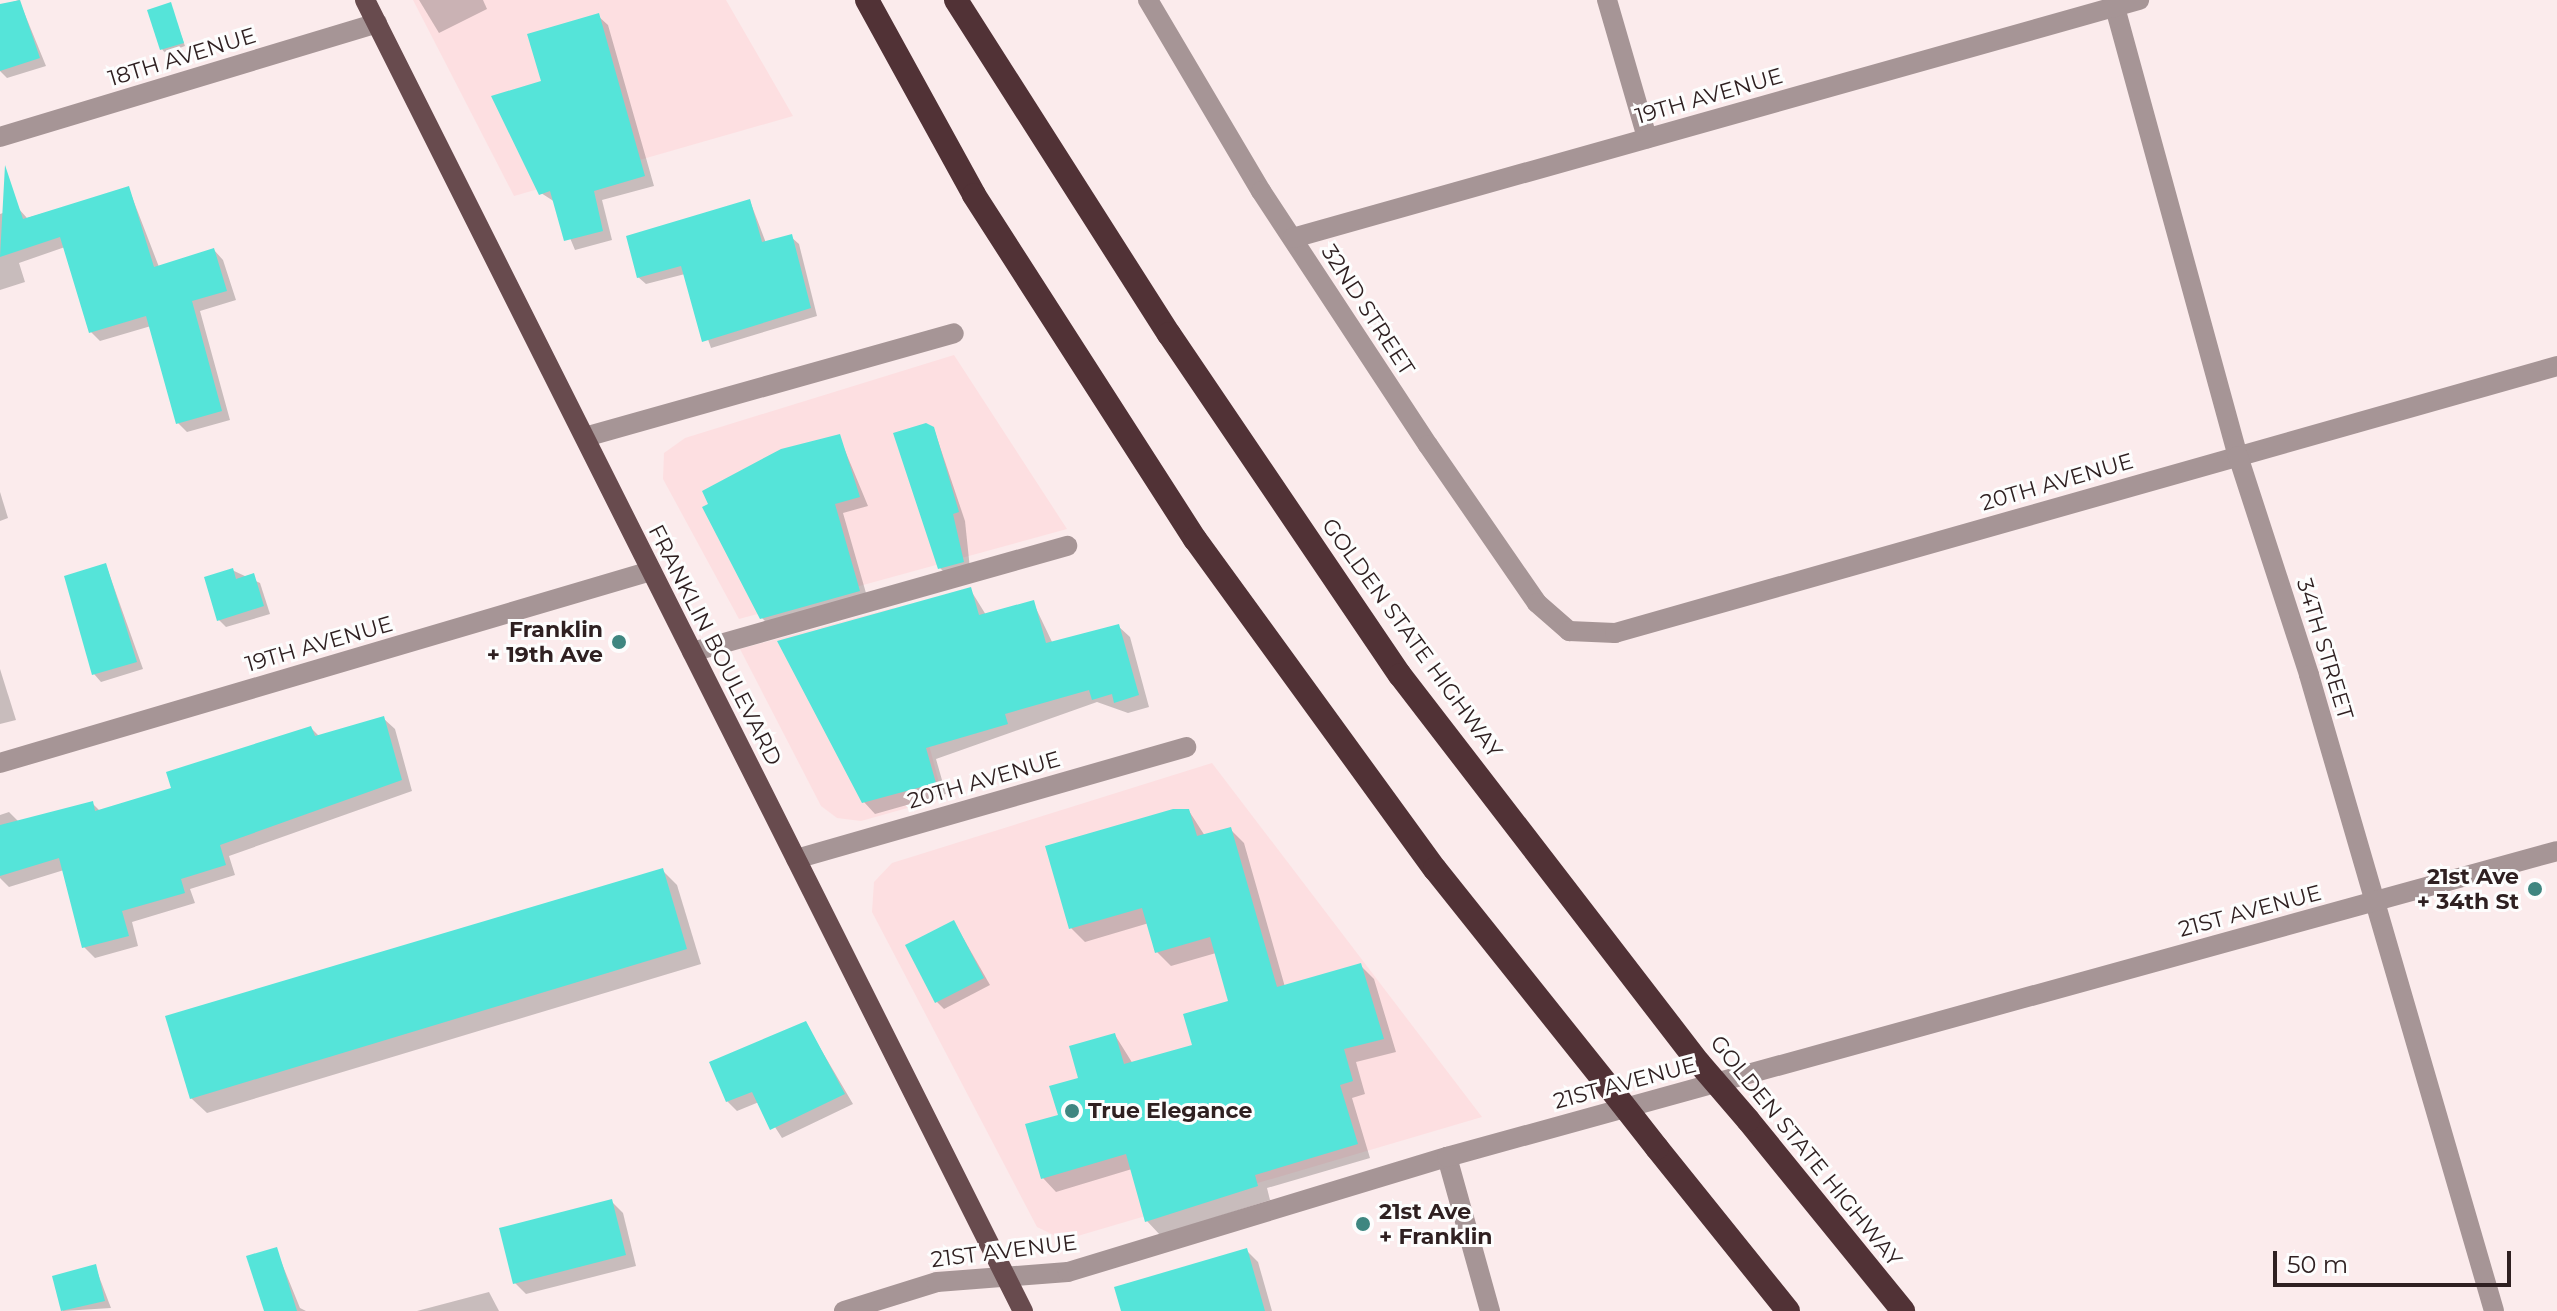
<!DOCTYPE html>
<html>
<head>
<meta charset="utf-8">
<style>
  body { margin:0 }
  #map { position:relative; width:2557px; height:1311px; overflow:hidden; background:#fbebec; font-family:Montserrat,sans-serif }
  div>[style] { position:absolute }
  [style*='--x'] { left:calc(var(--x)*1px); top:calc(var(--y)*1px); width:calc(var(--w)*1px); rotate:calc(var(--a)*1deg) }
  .built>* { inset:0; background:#fddfe1 }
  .shadow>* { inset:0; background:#0003 }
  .building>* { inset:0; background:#55e4d9 }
  .minor>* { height:20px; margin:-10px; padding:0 10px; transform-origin:10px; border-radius:10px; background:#a69596 }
  .major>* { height:20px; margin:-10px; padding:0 10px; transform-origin:10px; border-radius:10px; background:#684b4e }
  .highway>* { height:24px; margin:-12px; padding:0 12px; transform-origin:12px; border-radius:12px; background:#513236 }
  .highway-bridge>* { height:24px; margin:-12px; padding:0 12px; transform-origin:12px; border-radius:12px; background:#513236 }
  .dots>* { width:22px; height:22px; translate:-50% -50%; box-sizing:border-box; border:4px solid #fdfdfd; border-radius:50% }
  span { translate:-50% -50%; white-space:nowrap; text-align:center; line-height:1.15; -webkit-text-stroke:6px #fdfdfd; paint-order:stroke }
  .street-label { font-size:22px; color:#2f2021 }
  .poi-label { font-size:22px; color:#2f2021; font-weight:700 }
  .right { translate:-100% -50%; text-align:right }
  .left { translate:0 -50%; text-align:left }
  .scale { position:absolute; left:2273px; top:1251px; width:238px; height:36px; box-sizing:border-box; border:4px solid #2f2021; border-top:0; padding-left:10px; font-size:24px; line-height:28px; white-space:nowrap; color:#2f2021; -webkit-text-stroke:6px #fdfdfd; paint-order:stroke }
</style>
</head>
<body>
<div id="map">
  <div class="built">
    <div style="clip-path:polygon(413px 0,726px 0,793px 116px,514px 196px)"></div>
    <div style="clip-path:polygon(954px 355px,1067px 529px,739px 619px,663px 479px,664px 453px,685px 438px)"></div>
    <div style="clip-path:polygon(893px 608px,943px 798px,861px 821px,837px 818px,821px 806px,740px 649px)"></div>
    <div style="clip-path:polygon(1212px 763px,1482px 1117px,1064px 1240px,1037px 1227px,872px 912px,874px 882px,892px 863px)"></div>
  </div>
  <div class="shadow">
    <div style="clip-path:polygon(19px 0,46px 66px,7px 78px,0 71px,0 6px)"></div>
    <div style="clip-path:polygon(419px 0,483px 0,487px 9px,439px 33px)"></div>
    <div style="clip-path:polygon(170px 4px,185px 46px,165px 53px,162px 49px)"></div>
    <div style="clip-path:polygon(598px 16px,608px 25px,654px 186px,602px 200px,612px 240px,575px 250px,555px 202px,541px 193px)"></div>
    <div style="clip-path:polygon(129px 189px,159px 267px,214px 250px,223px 260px,236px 300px,200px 311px,230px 420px,187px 432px,178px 423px,151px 326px,100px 341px,91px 332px,65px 247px,19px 263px,25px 282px,0 290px,0 214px,18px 208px,27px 218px)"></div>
    <div style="clip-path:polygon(750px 201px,766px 243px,791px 237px,799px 244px,817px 316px,711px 348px,685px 274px,646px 284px,638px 277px)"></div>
    <div style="clip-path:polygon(934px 429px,965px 521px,970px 569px,947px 575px,940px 568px)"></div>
    <div style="clip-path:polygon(839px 436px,868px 506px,843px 513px,868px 600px,772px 628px,762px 618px)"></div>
    <div style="clip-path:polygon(0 492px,8px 518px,0 521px)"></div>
    <div style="clip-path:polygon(106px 565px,143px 669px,101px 682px,94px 674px)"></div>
    <div style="clip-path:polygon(232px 570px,260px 583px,270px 614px,226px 627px,219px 620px)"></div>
    <div style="clip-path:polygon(970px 589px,986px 615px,1033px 602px,1053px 644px,1118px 626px,1130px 637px,1149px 707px,1128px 713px,1097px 702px,936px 759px,946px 794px,875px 814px,864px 802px)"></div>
    <div style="clip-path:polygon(0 669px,16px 720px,0 724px)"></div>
    <div style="clip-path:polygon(384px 719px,395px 729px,412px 791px,229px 856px,235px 875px,190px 889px,195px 903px,132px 922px,138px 946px,95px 958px,84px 947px,64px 870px,9px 887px,0 878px,0 815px,9px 812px,19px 822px,92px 803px,101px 812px,174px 789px,311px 728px,320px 737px)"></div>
    <div style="clip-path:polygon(1189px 811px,1205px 836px,1230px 829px,1244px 843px,1285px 987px,1360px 965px,1374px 979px,1396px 1052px,1356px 1062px,1365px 1094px,1352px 1098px,1370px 1158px,1267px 1188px,1270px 1200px,1160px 1235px,1147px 1221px,1132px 1169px,1056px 1192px,1043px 1178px,1060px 1116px,1115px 1035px,1133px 1064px,1194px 1046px,1230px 1003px,1216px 953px,1171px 966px,1157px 952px,1149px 923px,1085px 942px,1071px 928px,1048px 847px)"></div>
    <div style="clip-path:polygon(662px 870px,677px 885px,701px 964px,207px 1113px,191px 1098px)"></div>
    <div style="clip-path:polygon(954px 922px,990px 985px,944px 1009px,937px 1002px)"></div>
    <div style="clip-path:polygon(806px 1024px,853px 1104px,782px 1138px,759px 1102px,737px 1111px,727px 1101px)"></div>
    <div style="clip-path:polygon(611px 1201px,623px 1213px,636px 1266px,526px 1294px,515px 1283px)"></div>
    <div style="clip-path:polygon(276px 1249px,300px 1308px,306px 1311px,266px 1311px)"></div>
    <div style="clip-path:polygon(1246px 1250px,1258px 1262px,1272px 1311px,1123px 1311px)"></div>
    <div style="clip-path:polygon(95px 1266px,111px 1308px,63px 1311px,54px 1277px)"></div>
    <div style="clip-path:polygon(489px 1292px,499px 1311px,417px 1311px)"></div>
  </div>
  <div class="building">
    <div style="clip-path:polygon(20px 0,40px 58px,0 71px,0 4px)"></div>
    <div style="clip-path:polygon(171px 2px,184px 43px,160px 50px,147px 10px)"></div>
    <div style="clip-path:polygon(599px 13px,645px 176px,594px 191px,603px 231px,564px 241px,550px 191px,539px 195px,491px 96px,541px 81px,527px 34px)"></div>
    <div style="clip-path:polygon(5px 165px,23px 219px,129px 186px,154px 267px,214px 248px,227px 291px,192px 301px,222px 411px,176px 424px,146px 316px,89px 333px,60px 237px,0 257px)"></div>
    <div style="clip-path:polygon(750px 199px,762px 242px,792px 234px,811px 308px,702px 342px,681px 266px,637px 278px,626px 236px)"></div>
    <div style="clip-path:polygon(926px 423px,934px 427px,959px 512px,953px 514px,964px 562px,938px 569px,893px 433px)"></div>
    <div style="clip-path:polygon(840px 434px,860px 497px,835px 504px,860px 591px,760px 619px,702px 507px,708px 504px,702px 491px,781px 449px)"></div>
    <div style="clip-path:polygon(106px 563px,137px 662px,92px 675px,64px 576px)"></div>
    <div style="clip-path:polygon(233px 568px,236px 579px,254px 573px,264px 606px,217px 621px,204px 577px)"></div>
    <div style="clip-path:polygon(971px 587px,979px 615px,1034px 600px,1046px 643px,1119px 624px,1139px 695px,1114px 703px,1112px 694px,1092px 700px,1089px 690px,1005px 714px,1008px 724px,926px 748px,936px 783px,862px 803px,777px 641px)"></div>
    <div style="clip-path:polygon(384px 716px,402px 780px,220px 845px,226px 865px,181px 879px,185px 893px,122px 911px,129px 936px,82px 948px,59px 858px,0 876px,0 825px,93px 801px,95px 811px,171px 788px,166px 772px,311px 726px,315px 736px)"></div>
    <div style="clip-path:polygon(1173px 809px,1189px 809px,1197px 836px,1231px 827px,1277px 987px,1361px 963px,1384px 1039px,1344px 1049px,1353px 1081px,1340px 1085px,1358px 1144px,1255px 1175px,1258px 1186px,1145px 1222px,1126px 1154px,1041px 1179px,1025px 1124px,1058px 1115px,1049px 1086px,1078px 1078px,1069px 1046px,1115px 1033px,1124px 1064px,1192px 1045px,1183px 1014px,1228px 1001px,1210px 937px,1155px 953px,1142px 908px,1069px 929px,1045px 846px)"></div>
    <div style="clip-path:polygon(663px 868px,687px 949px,190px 1099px,165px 1016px)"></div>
    <div style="clip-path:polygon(954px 920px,984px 978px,935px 1003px,905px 945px)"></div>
    <div style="clip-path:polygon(806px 1021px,845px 1094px,770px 1130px,752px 1092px,726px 1102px,709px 1062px)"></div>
    <div style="clip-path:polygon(612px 1199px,626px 1255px,513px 1284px,499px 1228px)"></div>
    <div style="clip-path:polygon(277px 1247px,297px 1311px,264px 1311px,246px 1256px)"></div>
    <div style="clip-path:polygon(1247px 1248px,1265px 1311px,1121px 1311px,1114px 1287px)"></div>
    <div style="clip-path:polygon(96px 1264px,105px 1301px,61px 1311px,52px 1276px)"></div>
  </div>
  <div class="minor">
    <div style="--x:1148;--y:0;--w:222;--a:59.4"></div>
    <div style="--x:1261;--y:191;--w:304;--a:56.7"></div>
    <div style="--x:1428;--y:445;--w:192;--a:55.4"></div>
    <div style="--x:1537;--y:603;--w:43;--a:41.2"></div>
    <div style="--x:1569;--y:631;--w:46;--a:2.5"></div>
    <div style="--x:1615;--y:633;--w:979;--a:-15.82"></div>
    <div style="--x:1607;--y:0;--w:144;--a:73.8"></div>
    <div style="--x:2113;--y:0;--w:473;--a:74.7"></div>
    <div style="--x:2238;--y:456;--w:230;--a:72"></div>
    <div style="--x:2309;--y:675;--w:662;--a:73.78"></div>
    <div style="--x:0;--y:137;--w:394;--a:-16.8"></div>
    <div style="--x:1293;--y:238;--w:879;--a:-15.71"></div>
    <div style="--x:585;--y:437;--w:383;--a:-15.7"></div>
    <div style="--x:692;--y:652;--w:390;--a:-15.8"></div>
    <div style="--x:0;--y:763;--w:679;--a:-16.43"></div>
    <div style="--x:796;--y:859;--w:406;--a:-16"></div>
    <div style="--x:1447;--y:1157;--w:160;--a:74.4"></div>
    <div style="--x:844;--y:1311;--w:97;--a:-17.3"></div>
    <div style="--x:937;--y:1282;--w:131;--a:-4.4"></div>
    <div style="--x:1068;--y:1272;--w:396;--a:-16.9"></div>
    <div style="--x:1447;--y:1157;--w:1151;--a:-15.41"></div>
  </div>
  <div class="major">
    <div style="--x:365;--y:0;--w:1467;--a:63.35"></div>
  </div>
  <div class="highway">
    <div style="--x:867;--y:0;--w:222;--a:61.2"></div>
    <div style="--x:974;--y:195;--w:409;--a:57.3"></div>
    <div style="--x:1195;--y:539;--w:408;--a:54"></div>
    <div style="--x:1435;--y:869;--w:280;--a:51.4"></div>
    <div style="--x:956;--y:0;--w:396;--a:57.5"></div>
    <div style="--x:1169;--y:334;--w:412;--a:55.9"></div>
    <div style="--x:1400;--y:675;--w:490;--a:52.4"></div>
    <div style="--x:1748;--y:1120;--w:246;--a:50.9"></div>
    <div style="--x:1657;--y:1148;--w:209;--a:51.2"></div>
  </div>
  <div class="highway-bridge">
    <div style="--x:1699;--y:1063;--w:75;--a:49.3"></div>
    <div style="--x:1610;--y:1088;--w:76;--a:51.9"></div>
  </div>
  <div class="dots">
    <div style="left:619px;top:642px;background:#3f8680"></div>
    <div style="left:2535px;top:889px;background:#3f8680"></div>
    <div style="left:1072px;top:1111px;background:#3f8680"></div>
    <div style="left:1363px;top:1224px;background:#3f8680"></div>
  </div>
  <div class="street-label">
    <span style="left:182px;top:57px;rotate:-17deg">18TH AVENUE</span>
    <span style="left:1709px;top:96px;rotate:-16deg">19TH AVENUE</span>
    <span style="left:1368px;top:310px;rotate:57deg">32ND STREET</span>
    <span style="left:2057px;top:482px;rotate:-16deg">20TH AVENUE</span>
    <span style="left:1412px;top:638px;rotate:54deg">GOLDEN STATE HIGHWAY</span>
    <span style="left:319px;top:644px;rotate:-16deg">19TH AVENUE</span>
    <span style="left:715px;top:645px;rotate:63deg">FRANKLIN BOULEVARD</span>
    <span style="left:2325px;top:649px;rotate:73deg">34TH STREET</span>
    <span style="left:984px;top:780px;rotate:-16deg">20TH AVENUE</span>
    <span style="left:2250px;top:911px;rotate:-15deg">21ST AVENUE</span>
    <span style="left:1625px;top:1083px;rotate:-15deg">21ST AVENUE</span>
    <span style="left:1806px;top:1151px;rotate:51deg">GOLDEN STATE HIGHWAY</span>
    <span style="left:1004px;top:1251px;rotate:-7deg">21ST AVENUE</span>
  </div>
  <div class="poi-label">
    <span class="right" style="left:603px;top:642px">Franklin<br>+ 19th Ave</span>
    <span class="right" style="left:2519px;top:889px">21st Ave<br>+ 34th St</span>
    <span class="left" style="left:1088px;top:1111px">True Elegance</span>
    <span class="left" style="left:1379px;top:1224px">21st Ave<br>+ Franklin</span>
  </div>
  <div class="scale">50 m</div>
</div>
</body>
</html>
